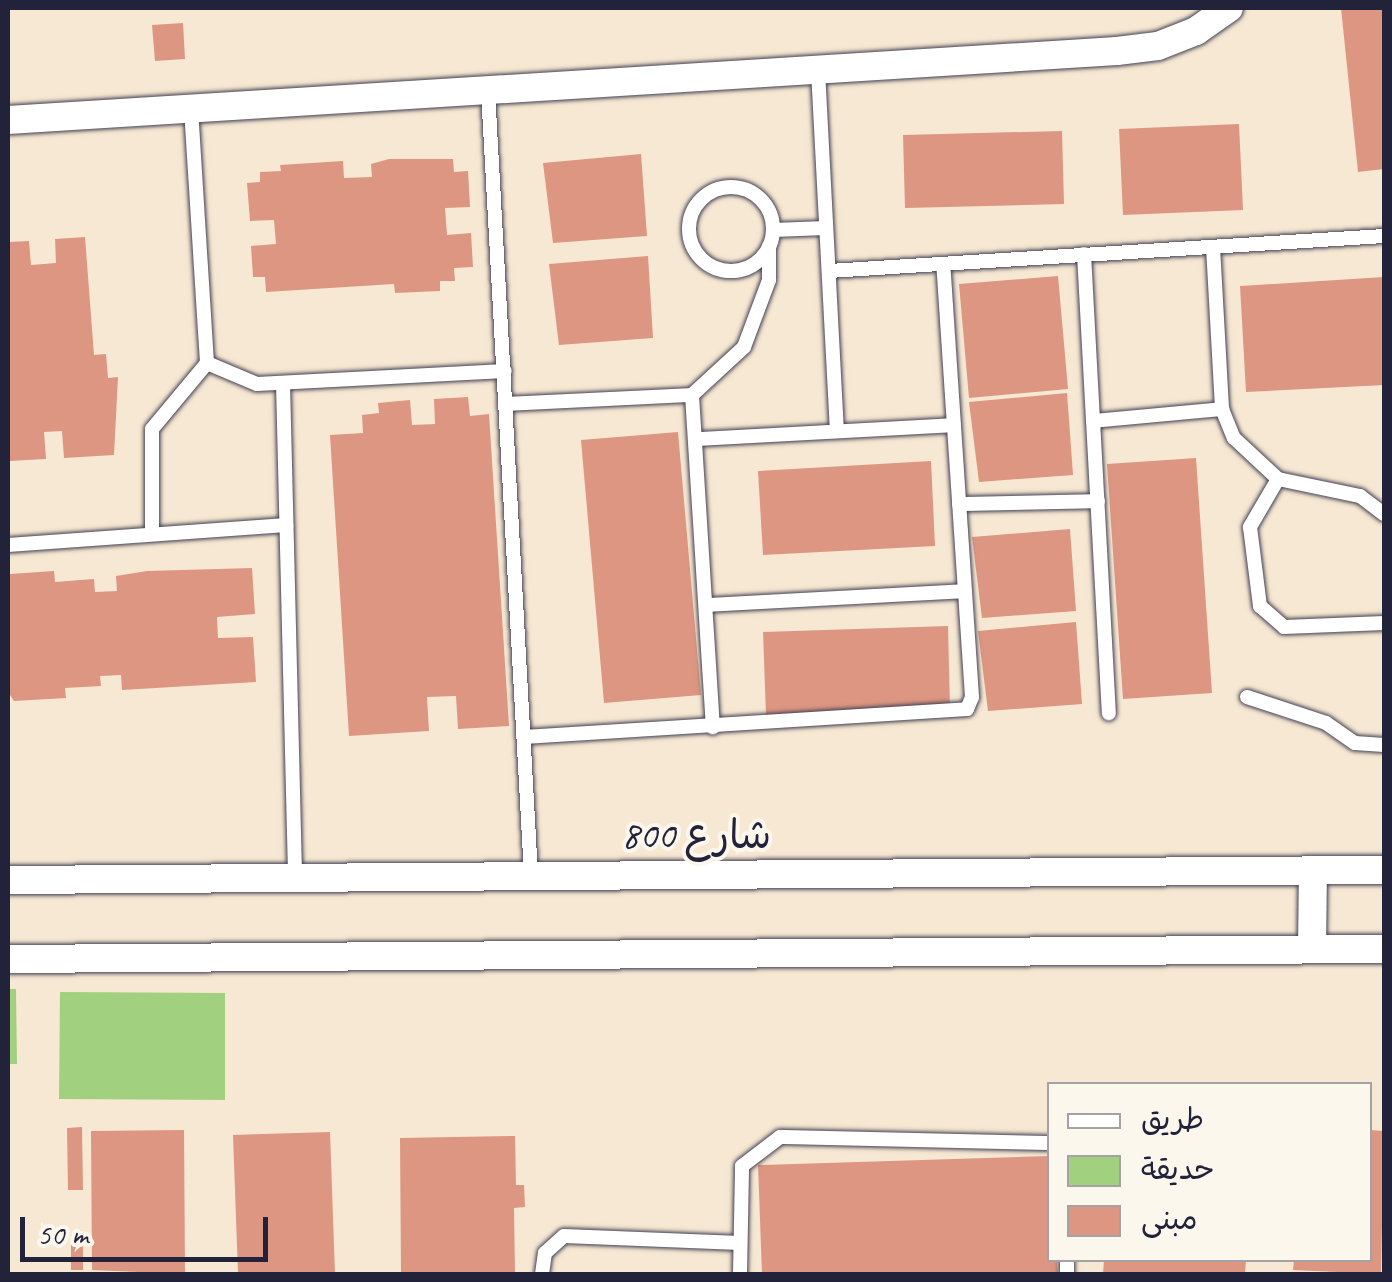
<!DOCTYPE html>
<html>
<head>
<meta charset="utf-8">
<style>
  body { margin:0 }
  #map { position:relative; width:1392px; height:1282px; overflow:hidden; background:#f7e8d3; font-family:Caveat,"Playpen Sans Arabic",sans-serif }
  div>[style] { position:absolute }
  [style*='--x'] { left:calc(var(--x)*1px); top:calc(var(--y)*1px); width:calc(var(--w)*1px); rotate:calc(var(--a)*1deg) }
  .green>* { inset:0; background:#a1d17f }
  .building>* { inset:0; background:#dd9682 }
  .roads { filter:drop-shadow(0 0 2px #424052) drop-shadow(0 0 2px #424052) }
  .lane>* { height:14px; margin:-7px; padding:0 7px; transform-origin:7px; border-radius:7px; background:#fff }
  .lane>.ring { margin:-7px; padding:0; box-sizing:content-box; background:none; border:14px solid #fff; border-radius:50% }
  .street>* { height:28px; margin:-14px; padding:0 14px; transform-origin:14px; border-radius:14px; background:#fff }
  span { translate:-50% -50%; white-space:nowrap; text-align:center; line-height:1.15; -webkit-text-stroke:8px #fbf7ec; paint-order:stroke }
  .street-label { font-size:40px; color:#22223b }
  .frame { position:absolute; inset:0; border:10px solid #22223b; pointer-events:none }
  .legend { position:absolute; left:1047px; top:1082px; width:325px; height:180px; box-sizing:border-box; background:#fbf7ec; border:2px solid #a4a2a5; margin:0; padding:12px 18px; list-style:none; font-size:30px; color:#22223b }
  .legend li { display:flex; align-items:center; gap:20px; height:50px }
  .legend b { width:50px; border:2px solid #a4a2a5 }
  .scale { position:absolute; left:20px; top:1217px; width:248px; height:45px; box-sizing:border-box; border:5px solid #22223b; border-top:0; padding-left:12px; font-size:30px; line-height:35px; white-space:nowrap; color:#22223b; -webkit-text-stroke:8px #fbf7ec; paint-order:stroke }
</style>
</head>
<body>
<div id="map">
  <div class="green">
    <div style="clip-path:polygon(8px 989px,16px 989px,17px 1064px,8px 1064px)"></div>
    <div style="clip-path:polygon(60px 992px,225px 993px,225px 1100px,59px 1099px)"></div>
  </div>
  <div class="building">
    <div style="clip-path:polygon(1341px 8px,1384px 8px,1384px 169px,1358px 172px)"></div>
    <div style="clip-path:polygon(183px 23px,185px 59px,155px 61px,152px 25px)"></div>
    <div style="clip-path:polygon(1239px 124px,1243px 210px,1123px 215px,1119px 129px)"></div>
    <div style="clip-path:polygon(1062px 131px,1064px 204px,905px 208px,903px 135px)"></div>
    <div style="clip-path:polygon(641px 154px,647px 236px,553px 243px,543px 163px)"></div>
    <div style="clip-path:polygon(389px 159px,453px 159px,454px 172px,468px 171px,470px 207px,445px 208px,447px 235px,471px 233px,473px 267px,454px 268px,455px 281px,440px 281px,440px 291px,395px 293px,394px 284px,266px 292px,265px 277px,253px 277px,251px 246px,276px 244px,274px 220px,250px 221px,247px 183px,260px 182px,260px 172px,281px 171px,280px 165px,343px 161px,344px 178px,372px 177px,371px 164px)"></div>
    <div style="clip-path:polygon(85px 237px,94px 355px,106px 354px,108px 378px,118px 377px,114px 455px,64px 458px,62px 431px,44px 432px,46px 459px,9px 461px,8px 242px,29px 241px,31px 265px,56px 263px,55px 239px)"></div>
    <div style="clip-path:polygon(648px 256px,653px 338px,559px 345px,549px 264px)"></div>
    <div style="clip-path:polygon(1058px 276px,1068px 389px,969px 398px,959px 284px)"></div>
    <div style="clip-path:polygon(1384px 277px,1384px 385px,1246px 392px,1240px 286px)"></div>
    <div style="clip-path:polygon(1067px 393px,1073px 475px,979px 482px,969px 402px)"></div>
    <div style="clip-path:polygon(468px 397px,470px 416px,489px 414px,509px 726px,458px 729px,456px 696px,427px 697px,429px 731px,349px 736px,330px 435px,363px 433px,362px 415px,379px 413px,378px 403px,410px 400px,412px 425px,435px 424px,434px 399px)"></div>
    <div style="clip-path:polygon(678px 432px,701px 695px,604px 703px,581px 440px)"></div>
    <div style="clip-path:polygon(1196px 458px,1212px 693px,1123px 699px,1107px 464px)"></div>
    <div style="clip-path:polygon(931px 461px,935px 546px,763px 555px,758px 471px)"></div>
    <div style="clip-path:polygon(1070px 529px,1076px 611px,982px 618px,972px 537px)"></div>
    <div style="clip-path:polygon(252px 568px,255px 614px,217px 617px,218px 638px,253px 637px,256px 682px,122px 690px,121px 675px,100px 676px,101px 686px,65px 688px,66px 698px,14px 701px,8px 692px,10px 574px,54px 571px,55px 582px,94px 579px,95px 592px,117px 591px,116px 576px,147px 571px)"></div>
    <div style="clip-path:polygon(1076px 622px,1082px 704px,988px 711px,978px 631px)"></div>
    <div style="clip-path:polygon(948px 626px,950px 710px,766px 715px,763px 632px)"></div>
    <div style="clip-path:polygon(82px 1127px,83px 1190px,68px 1190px,67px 1128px)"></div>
    <div style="clip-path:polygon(184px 1130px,185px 1274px,92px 1270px,91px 1131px)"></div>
    <div style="clip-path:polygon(1370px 1130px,1384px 1131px,1381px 1274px,1293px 1270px,1294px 1260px,1370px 1260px)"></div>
    <div style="clip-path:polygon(330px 1132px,335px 1274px,238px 1274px,233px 1135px)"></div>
    <div style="clip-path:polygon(515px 1136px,516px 1185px,524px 1185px,525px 1207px,514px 1208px,515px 1274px,401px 1274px,400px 1138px)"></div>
    <div style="clip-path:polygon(1050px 1156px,1050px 1260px,1057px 1260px,1058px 1274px,762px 1274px,758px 1165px)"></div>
    <div style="clip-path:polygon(71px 1235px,83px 1235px,83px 1270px,71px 1270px)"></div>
    <div style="clip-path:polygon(1104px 1260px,1246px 1260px,1245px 1274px,1103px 1274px)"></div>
  </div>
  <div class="roads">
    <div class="lane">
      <div style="--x:818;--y:70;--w:361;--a:87"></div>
      <div style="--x:488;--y:91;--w:786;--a:86.86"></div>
      <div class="ring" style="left:689px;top:187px;width:70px;height:70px"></div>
      <div style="--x:773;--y:230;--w:53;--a:-2.2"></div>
      <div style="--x:1213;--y:247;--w:162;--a:86.8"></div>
      <div style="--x:1222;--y:409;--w:31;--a:68"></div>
      <div style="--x:1234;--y:438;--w:60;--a:43"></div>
      <div style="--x:1278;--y:479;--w:84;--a:11.7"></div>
      <div style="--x:1360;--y:496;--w:30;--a:37"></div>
      <div style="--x:1084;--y:254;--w:460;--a:86.9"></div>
      <div style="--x:829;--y:271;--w:556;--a:-3.61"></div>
      <div style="--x:207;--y:363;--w:54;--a:22.8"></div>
      <div style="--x:257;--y:384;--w:248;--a:-3"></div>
      <div style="--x:283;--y:383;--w:495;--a:88.6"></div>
      <div style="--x:692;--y:395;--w:71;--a:-42.7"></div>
      <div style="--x:744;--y:347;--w:72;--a:-69.5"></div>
      <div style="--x:769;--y:280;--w:34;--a:-90"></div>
      <div style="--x:507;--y:404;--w:185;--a:-2.8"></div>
      <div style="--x:692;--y:395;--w:333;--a:86.4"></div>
      <div style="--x:1093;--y:421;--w:130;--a:-5.3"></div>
      <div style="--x:699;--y:439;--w:255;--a:-3.1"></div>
      <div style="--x:1278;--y:479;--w:56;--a:120.3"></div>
      <div style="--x:1250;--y:527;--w:80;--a:82.8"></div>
      <div style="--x:1260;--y:606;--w:32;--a:41"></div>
      <div style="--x:1284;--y:627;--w:100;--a:-2.3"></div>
      <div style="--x:959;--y:504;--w:139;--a:-1.2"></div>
      <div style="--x:152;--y:534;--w:105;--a:-90"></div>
      <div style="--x:152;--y:429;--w:86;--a:-50.2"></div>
      <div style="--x:207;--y:363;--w:255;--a:-93.6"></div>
      <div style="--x:8;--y:545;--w:279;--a:-4.1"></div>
      <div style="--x:707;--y:605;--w:258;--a:-3.1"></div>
      <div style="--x:1247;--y:697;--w:83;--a:18.2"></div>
      <div style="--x:1326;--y:723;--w:35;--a:35"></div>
      <div style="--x:1355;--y:743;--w:29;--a:4"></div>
      <div style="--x:524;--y:737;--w:444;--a:-3.6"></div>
      <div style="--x:967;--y:709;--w:13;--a:-67"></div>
      <div style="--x:972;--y:697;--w:434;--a:-93.8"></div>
      <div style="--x:1067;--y:1260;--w:14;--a:90"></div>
      <div style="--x:542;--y:1274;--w:21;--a:-82"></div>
      <div style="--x:545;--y:1253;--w:25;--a:-42"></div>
      <div style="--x:564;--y:1236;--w:176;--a:2.3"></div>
      <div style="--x:740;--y:1274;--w:108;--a:-88.9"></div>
      <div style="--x:742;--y:1166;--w:48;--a:-37.3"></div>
      <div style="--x:780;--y:1137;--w:270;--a:1.3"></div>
    </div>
    <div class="street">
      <div style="--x:8;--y:120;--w:1111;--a:-3.56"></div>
      <div style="--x:1117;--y:51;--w:41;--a:-7"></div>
      <div style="--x:1158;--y:46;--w:41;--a:-21.5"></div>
      <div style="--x:1196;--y:31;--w:40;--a:-34.9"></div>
      <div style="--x:8;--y:880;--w:1376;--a:-0.42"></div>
      <div style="--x:1312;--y:949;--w:79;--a:-89.3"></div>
      <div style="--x:8;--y:959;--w:1376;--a:-0.42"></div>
    </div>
  </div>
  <div class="street-label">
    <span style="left:696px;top:835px">شارع 800</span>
  </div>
  <div class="frame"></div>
  <ul class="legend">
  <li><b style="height:12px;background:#fff"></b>طريق</li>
  <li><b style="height:28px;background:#a1d17f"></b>حديقة</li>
  <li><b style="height:28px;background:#dd9682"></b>مبنى</li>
  </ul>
  <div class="scale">50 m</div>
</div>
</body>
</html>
